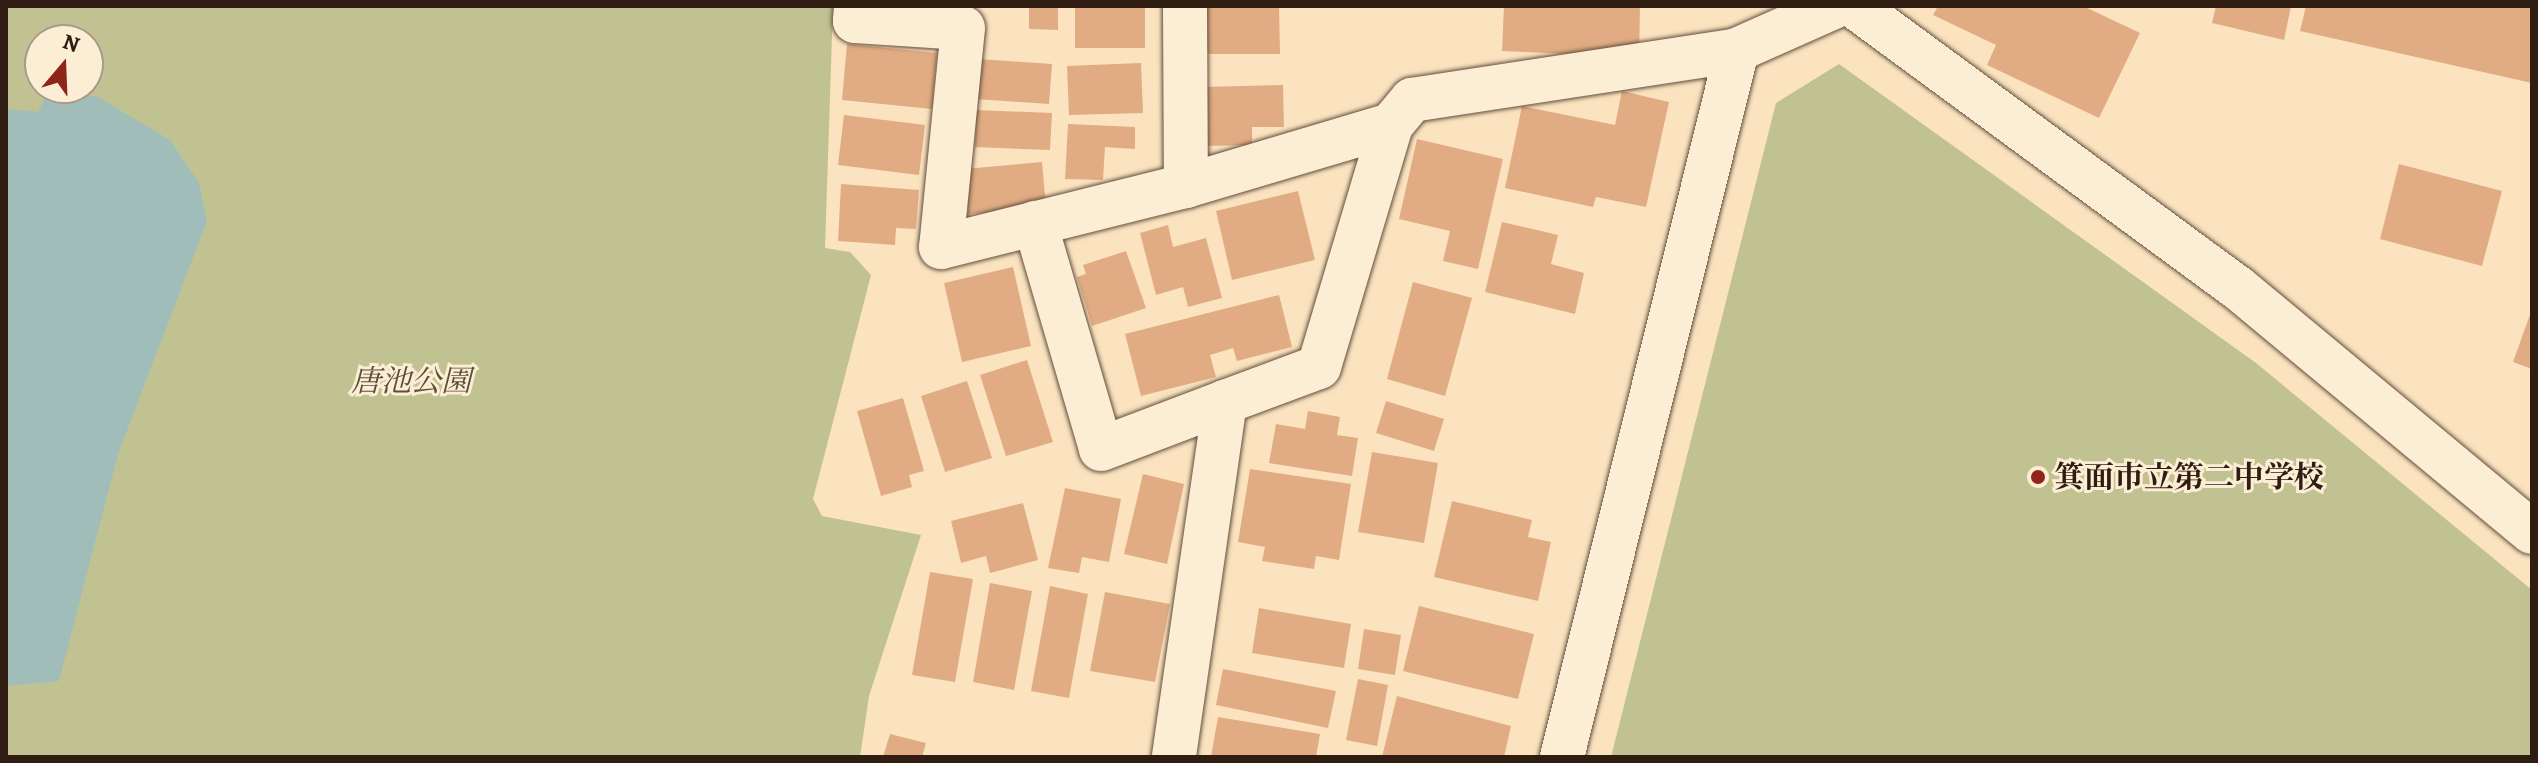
<!DOCTYPE html>
<html>
<head>
<meta charset="utf-8">
<style>
  body { margin:0 }
  #map { position:relative; width:2538px; height:763px; overflow:hidden; background:#fbe3bf; font-family:Alegreya,"Noto Serif JP",serif }
  div>[style] { position:absolute }
  [style*='--x'] { left:calc(var(--x)*1px); top:calc(var(--y)*1px); width:calc(var(--w)*1px); rotate:calc(var(--a)*1deg) }
  .green>* { inset:0; background:#c0c391 }
  .water>* { inset:0; background:#a0bdb9 }
  .building>* { inset:0; background:#e1ac83 }
  .roads { filter:drop-shadow(0 0 2px #624e3d) drop-shadow(0 0 2px #624e3d) }
  .minor>* { height:44px; margin:-22px; padding:0 22px; transform-origin:22px; border-radius:22px; background:#fcedd5 }
  .dots>* { width:22px; height:22px; translate:-50% -50%; box-sizing:border-box; border:4px solid #fcedd5; border-radius:50% }
  span { translate:-50% -50%; white-space:nowrap; text-align:center; line-height:1.15; -webkit-text-stroke:6px #fcedd5; paint-order:stroke }
  .park-label { font-size:30px; color:#5a4f38; font-style:italic }
  .poi-label { font-size:30px; color:#2f1d12; font-weight:700 }
  .left { translate:0 -50%; text-align:left }
  .frame { position:absolute; inset:0; border:8px solid #2f1d12; pointer-events:none }
  .north { position:absolute; left:24px; top:24px; width:80px; height:80px; box-sizing:border-box; background:#fcedd5; border:2px solid #aa9a87; border-radius:50%; rotate:19deg; font-size:22px; font-weight:700; line-height:32px; text-align:center; color:#2f1d12 }
  .north::after { content:''; display:block; margin:auto; width:28px; height:36px; background:#8f2418; clip-path:polygon(50% 0,100% 100%,50% 72%,0 100%) }
</style>
</head>
<body>
<div id="map">
  <div class="green">
    <div style="clip-path:polygon(evenodd,6px 6px,833px 6px,825px 248px,850px 252px,871px 275px,813px 499px,822px 516px,921px 535px,869px 696px,860px 757px,6px 757px,6px 6px,40px 40px,88px 40px,88px 88px,40px 88px,40px 40px)"></div>
    <div style="clip-path:polygon(1839px 64px,2256px 363px,2532px 590px,2532px 757px,1611px 757px,1776px 103px)"></div>
  </div>
  <div class="water">
    <div style="clip-path:polygon(50px 88px,98px 97px,170px 140px,199px 183px,207px 221px,118px 454px,59px 681px,6px 686px,6px 109px,38px 112px)"></div>
  </div>
  <div class="building">
    <div style="clip-path:polygon(1029px 6px,1058px 6px,1058px 30px,1029px 29px)"></div>
    <div style="clip-path:polygon(1075px 6px,1145px 6px,1145px 48px,1075px 48px)"></div>
    <div style="clip-path:polygon(1205px 6px,1279px 6px,1280px 54px,1205px 54px)"></div>
    <div style="clip-path:polygon(1504px 6px,1640px 6px,1639px 57px,1502px 51px)"></div>
    <div style="clip-path:polygon(1938px 6px,2083px 6px,2140px 33px,2099px 118px,1987px 65px,1996px 45px,1933px 15px)"></div>
    <div style="clip-path:polygon(2216px 6px,2291px 6px,2284px 40px,2212px 23px)"></div>
    <div style="clip-path:polygon(2306px 6px,2532px 6px,2532px 83px,2300px 31px)"></div>
    <div style="clip-path:polygon(847px 44px,937px 53px,932px 109px,842px 100px)"></div>
    <div style="clip-path:polygon(978px 59px,1052px 64px,1049px 104px,975px 99px)"></div>
    <div style="clip-path:polygon(1141px 63px,1143px 113px,1069px 115px,1067px 66px)"></div>
    <div style="clip-path:polygon(1283px 85px,1284px 127px,1252px 127px,1252px 145px,1205px 146px,1203px 87px)"></div>
    <div style="clip-path:polygon(1622px 91px,1669px 102px,1646px 207px,1596px 197px,1593px 207px,1505px 188px,1522px 106px,1615px 125px)"></div>
    <div style="clip-path:polygon(976px 110px,1052px 113px,1050px 150px,975px 147px)"></div>
    <div style="clip-path:polygon(844px 115px,925px 125px,919px 175px,838px 165px)"></div>
    <div style="clip-path:polygon(1068px 124px,1135px 127px,1135px 149px,1105px 147px,1103px 180px,1065px 179px)"></div>
    <div style="clip-path:polygon(1417px 139px,1503px 159px,1478px 269px,1443px 261px,1450px 231px,1399px 219px)"></div>
    <div style="clip-path:polygon(1042px 162px,1046px 207px,968px 214px,964px 169px)"></div>
    <div style="clip-path:polygon(2399px 164px,2502px 191px,2482px 266px,2380px 239px)"></div>
    <div style="clip-path:polygon(841px 184px,919px 190px,916px 229px,896px 228px,895px 245px,838px 241px)"></div>
    <div style="clip-path:polygon(1298px 191px,1315px 260px,1232px 280px,1216px 211px)"></div>
    <div style="clip-path:polygon(1502px 222px,1558px 235px,1551px 264px,1584px 273px,1575px 314px,1485px 292px)"></div>
    <div style="clip-path:polygon(1168px 225px,1173px 247px,1206px 238px,1222px 298px,1188px 307px,1183px 287px,1156px 295px,1140px 233px)"></div>
    <div style="clip-path:polygon(1126px 251px,1146px 308px,1092px 326px,1077px 277px,1086px 274px,1083px 265px)"></div>
    <div style="clip-path:polygon(1013px 267px,1031px 346px,962px 362px,944px 283px)"></div>
    <div style="clip-path:polygon(1413px 282px,1472px 298px,1445px 396px,1387px 379px)"></div>
    <div style="clip-path:polygon(1279px 295px,1292px 347px,1237px 361px,1233px 348px,1210px 355px,1216px 377px,1141px 396px,1125px 334px)"></div>
    <div style="clip-path:polygon(2532px 309px,2532px 369px,2513px 362px)"></div>
    <div style="clip-path:polygon(1027px 360px,1053px 442px,1006px 456px,980px 375px)"></div>
    <div style="clip-path:polygon(967px 381px,992px 458px,945px 472px,921px 396px)"></div>
    <div style="clip-path:polygon(903px 398px,924px 471px,909px 475px,912px 487px,881px 496px,857px 411px)"></div>
    <div style="clip-path:polygon(1386px 401px,1444px 419px,1434px 451px,1376px 433px)"></div>
    <div style="clip-path:polygon(1308px 411px,1340px 417px,1337px 435px,1358px 438px,1352px 476px,1269px 463px,1276px 424px,1305px 429px)"></div>
    <div style="clip-path:polygon(1372px 452px,1438px 463px,1424px 543px,1358px 532px)"></div>
    <div style="clip-path:polygon(1250px 469px,1351px 484px,1339px 560px,1316px 556px,1314px 569px,1262px 561px,1265px 547px,1238px 542px)"></div>
    <div style="clip-path:polygon(1143px 474px,1184px 484px,1167px 564px,1124px 554px)"></div>
    <div style="clip-path:polygon(1065px 488px,1121px 499px,1109px 562px,1082px 557px,1079px 573px,1048px 568px)"></div>
    <div style="clip-path:polygon(1452px 501px,1532px 520px,1528px 537px,1551px 542px,1538px 601px,1434px 577px)"></div>
    <div style="clip-path:polygon(1023px 503px,1038px 560px,990px 573px,986px 556px,961px 563px,951px 521px)"></div>
    <div style="clip-path:polygon(930px 572px,973px 579px,955px 682px,912px 675px)"></div>
    <div style="clip-path:polygon(990px 583px,1032px 591px,1014px 690px,973px 682px)"></div>
    <div style="clip-path:polygon(1050px 586px,1088px 594px,1069px 698px,1031px 691px)"></div>
    <div style="clip-path:polygon(1105px 592px,1170px 604px,1155px 682px,1090px 671px)"></div>
    <div style="clip-path:polygon(1419px 606px,1534px 634px,1518px 699px,1403px 671px)"></div>
    <div style="clip-path:polygon(1259px 608px,1351px 624px,1344px 668px,1252px 653px)"></div>
    <div style="clip-path:polygon(1364px 629px,1401px 635px,1395px 675px,1358px 669px)"></div>
    <div style="clip-path:polygon(1223px 669px,1336px 691px,1328px 728px,1216px 705px)"></div>
    <div style="clip-path:polygon(1358px 679px,1388px 685px,1377px 746px,1346px 740px)"></div>
    <div style="clip-path:polygon(1397px 696px,1511px 726px,1504px 757px,1382px 757px)"></div>
    <div style="clip-path:polygon(1218px 717px,1320px 734px,1316px 757px,1211px 757px)"></div>
    <div style="clip-path:polygon(890px 734px,926px 743px,922px 757px,883px 757px)"></div>
  </div>
  <div class="roads">
    <div class="minor">
      <div style="--x:856;--y:6;--w:15;--a:94"></div>
      <div style="--x:855;--y:21;--w:108;--a:3.7"></div>
      <div style="--x:963;--y:28;--w:220;--a:95.7"></div>
      <div style="--x:941;--y:247;--w:252;--a:-14"></div>
      <div style="--x:1186;--y:186;--w:214;--a:-16.6"></div>
      <div style="--x:1185;--y:6;--w:180;--a:89.7"></div>
      <div style="--x:1854;--y:6;--w:476;--a:36.3"></div>
      <div style="--x:2238;--y:288;--w:382;--a:39.7"></div>
      <div style="--x:1035;--y:223;--w:235;--a:73.7"></div>
      <div style="--x:1101;--y:449;--w:133;--a:-20.8"></div>
      <div style="--x:1225;--y:402;--w:359;--a:98.2"></div>
      <div style="--x:1225;--y:402;--w:100;--a:-20.4"></div>
      <div style="--x:1319;--y:367;--w:252;--a:-73.4"></div>
      <div style="--x:1391;--y:125;--w:33;--a:-50"></div>
      <div style="--x:1412;--y:100;--w:329;--a:-8.7"></div>
      <div style="--x:1562;--y:757;--w:728;--a:-76.1"></div>
      <div style="--x:1737;--y:50;--w:108;--a:-24"></div>
    </div>
  </div>
  <div class="dots">
    <div style="left:2038px;top:477px;background:#8f2418"></div>
  </div>
  <div class="park-label">
    <span style="left:411px;top:381px">唐池公園</span>
  </div>
  <div class="poi-label">
    <span class="left" style="left:2054px;top:477px">箕面市立第二中学校</span>
  </div>
  <div class="frame"></div>
  <div class="north">N</div>
</div>
</body>
</html>
